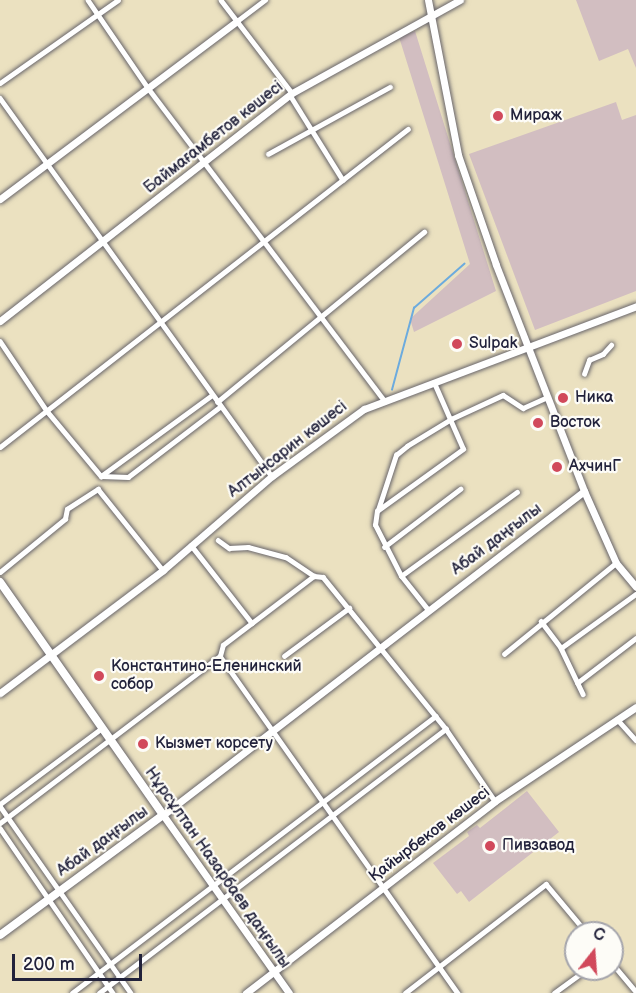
<!DOCTYPE html>
<html>
<head>
<meta charset="utf-8">
<style>
  body { margin:0 }
  #map { position:relative; width:636px; height:993px; overflow:hidden; background:#ebe1c0; font-family:"Balsamiq Sans",sans-serif }
  div>[style] { position:absolute }
  [style*='--x'] { left:calc(var(--x)*1px); top:calc(var(--y)*1px); width:calc(var(--w)*1px); rotate:calc(var(--a)*1deg) }
  .industrial>* { inset:0; background:#d2bec1 }
  .stream>* { height:1.5px; margin:-0.75px; padding:0 0.75px; transform-origin:0.75px; border-radius:0.75px; background:#6cabde }
  .roads { filter:drop-shadow(0 0 2px #68656a) drop-shadow(0 0 2px #68656a) }
  .street>* { height:4.5px; margin:-2.25px; padding:0 2.25px; transform-origin:2.25px; border-radius:2.25px; background:#fff }
  .secondary>* { height:7px; margin:-3.5px; padding:0 3.5px; transform-origin:3.5px; border-radius:3.5px; background:#fff }
  .primary>* { height:8px; margin:-4px; padding:0 4px; transform-origin:4px; border-radius:4px; background:#fff }
  .dots>* { width:16px; height:16px; translate:-50% -50%; box-sizing:border-box; border:3px solid #fdfcf7; border-radius:50% }
  span { translate:-50% -50%; white-space:nowrap; text-align:center; line-height:1.15; -webkit-text-stroke:4.5px #fdfcf7; paint-order:stroke }
  .poi-label { font-size:16px; color:#22223b }
  .left { translate:0 -50%; text-align:left }
  .street-label { font-size:16px; color:#22223b }
  .north { position:absolute; left:564px; top:921px; width:60px; height:60px; box-sizing:border-box; background:#fdfcf7; border:2px solid #a5a5ac; border-radius:50%; rotate:17deg; font-size:16px; font-weight:700; line-height:24px; text-align:center; color:#22223b }
  .north::after { content:''; display:block; margin:auto; width:21px; height:27px; background:#d1495b; clip-path:polygon(50% 0,100% 100%,50% 72%,0 100%) }
  .scale { position:absolute; left:12px; top:954px; width:130px; height:27px; box-sizing:border-box; border:3px solid #22223b; border-top:0; padding-left:8px; font-size:18px; line-height:21px; white-space:nowrap; color:#22223b; -webkit-text-stroke:4px #fdfcf7; paint-order:stroke }
</style>
</head>
<body>
<div id="map">
  <div class="industrial">
    <div style="clip-path:polygon(576px 0,636px 0,636px 68px,628px 49px,599px 61px)"></div>
    <div style="clip-path:polygon(415px 31px,496px 291px,414px 332px,410px 319px,470px 264px,399px 37px)"></div>
    <div style="clip-path:polygon(616px 102px,622px 120px,636px 115px,636px 291px,535px 330px,469px 154px)"></div>
    <div style="clip-path:polygon(527px 791px,559px 832px,469px 902px,461px 891px,457px 894px,433px 863px,469px 836px,467px 832px,477px 825px,480px 828px)"></div>
  </div>
  <div class="stream">
    <div style="--x:392;--y:390;--w:85;--a:-75"></div>
    <div style="--x:414;--y:308;--w:67;--a:-41.3"></div>
  </div>
  <div class="roads">
    <div class="street">
      <div style="--x:88;--y:0;--w:107;--a:55.7"></div>
      <div style="--x:148;--y:88;--w:393;--a:52.9"></div>
      <div style="--x:221;--y:0;--w:117;--a:52.6"></div>
      <div style="--x:237;--y:21;--w:35;--a:-37"></div>
      <div style="--x:0;--y:83;--w:144;--a:-35.1"></div>
      <div style="--x:290;--y:95;--w:100;--a:58.1"></div>
      <div style="--x:0;--y:98;--w:466;--a:54.3"></div>
      <div style="--x:268;--y:154;--w:139;--a:-28.8"></div>
      <div style="--x:0;--y:341;--w:84;--a:56.1"></div>
      <div style="--x:47;--y:411;--w:85;--a:50.3"></div>
      <div style="--x:584;--y:374;--w:15;--a:-70"></div>
      <div style="--x:589;--y:360;--w:15;--a:-23"></div>
      <div style="--x:603;--y:354;--w:12;--a:-48"></div>
      <div style="--x:217;--y:402;--w:268;--a:-39.4"></div>
      <div style="--x:0;--y:447;--w:517;--a:-37.93"></div>
      <div style="--x:101;--y:476;--w:27;--a:2"></div>
      <div style="--x:128;--y:477;--w:116;--a:-37.3"></div>
      <div style="--x:101;--y:476;--w:137;--a:-36.1"></div>
      <div style="--x:98;--y:489;--w:104;--a:51.3"></div>
      <div style="--x:378;--y:510;--w:58;--a:-71.9"></div>
      <div style="--x:396;--y:455;--w:14;--a:-39"></div>
      <div style="--x:407;--y:446;--w:52;--a:-31.5"></div>
      <div style="--x:451;--y:419;--w:57;--a:-24.8"></div>
      <div style="--x:503;--y:395;--w:24;--a:33"></div>
      <div style="--x:523;--y:408;--w:27;--a:-24"></div>
      <div style="--x:218;--y:540;--w:14;--a:36"></div>
      <div style="--x:229;--y:548;--w:19;--a:-3"></div>
      <div style="--x:248;--y:547;--w:39;--a:15"></div>
      <div style="--x:286;--y:557;--w:34;--a:34"></div>
      <div style="--x:314;--y:576;--w:9;--a:6"></div>
      <div style="--x:323;--y:577;--w:196;--a:51"></div>
      <div style="--x:446;--y:729;--w:87;--a:55.8"></div>
      <div style="--x:191;--y:545;--w:99;--a:52"></div>
      <div style="--x:384;--y:547;--w:96;--a:-37.3"></div>
      <div style="--x:0;--y:572;--w:84;--a:-39.2"></div>
      <div style="--x:65;--y:519;--w:10;--a:-79"></div>
      <div style="--x:67;--y:509;--w:37;--a:-33"></div>
      <div style="--x:401;--y:576;--w:143;--a:-35.9"></div>
      <div style="--x:428;--y:610;--w:43;--a:-128.5"></div>
      <div style="--x:401;--y:576;--w:57;--a:-117"></div>
      <div style="--x:375;--y:525;--w:14;--a:-82"></div>
      <div style="--x:377;--y:511;--w:106;--a:-35.8"></div>
      <div style="--x:463;--y:449;--w:72;--a:-113.7"></div>
      <div style="--x:541;--y:621;--w:34;--a:53"></div>
      <div style="--x:561;--y:648;--w:51;--a:64.4"></div>
      <div style="--x:561;--y:648;--w:92;--a:-35.8"></div>
      <div style="--x:504;--y:654;--w:144;--a:-39.1"></div>
      <div style="--x:220;--y:656;--w:413;--a:54.8"></div>
      <div style="--x:284;--y:656;--w:81;--a:-36.4"></div>
      <div style="--x:577;--y:683;--w:74;--a:-37.3"></div>
      <div style="--x:617;--y:719;--w:28;--a:48"></div>
      <div style="--x:0;--y:804;--w:127;--a:-36.7"></div>
      <div style="--x:0;--y:806;--w:228;--a:55"></div>
      <div style="--x:0;--y:823;--w:276;--a:-37.2"></div>
      <div style="--x:220;--y:656;--w:11;--a:-75"></div>
      <div style="--x:223;--y:645;--w:114;--a:-37.2"></div>
      <div style="--x:0;--y:828;--w:200;--a:55.6"></div>
      <div style="--x:612;--y:963;--w:38;--a:50"></div>
      <div style="--x:72;--y:993;--w:457;--a:-37.3"></div>
      <div style="--x:99;--y:993;--w:436;--a:-37.3"></div>
      <div style="--x:405;--y:993;--w:178;--a:-37.7"></div>
      <div style="--x:546;--y:884;--w:64;--a:50.1"></div>
      <div style="--x:554;--y:993;--w:41;--a:-36"></div>
    </div>
    <div class="secondary">
      <div style="--x:428;--y:0;--w:158;--a:79"></div>
      <div style="--x:458;--y:155;--w:116;--a:70.9"></div>
      <div style="--x:496;--y:265;--w:243;--a:68.7"></div>
      <div style="--x:584;--y:491;--w:79;--a:66"></div>
      <div style="--x:616;--y:563;--w:31;--a:50"></div>
      <div style="--x:0;--y:199;--w:296;--a:-36.9"></div>
      <div style="--x:0;--y:321;--w:370;--a:-38"></div>
      <div style="--x:292;--y:93;--w:192;--a:-29"></div>
      <div style="--x:0;--y:693;--w:204;--a:-37"></div>
      <div style="--x:163;--y:570;--w:144;--a:-40.8"></div>
      <div style="--x:272;--y:476;--w:114;--a:-36.1"></div>
      <div style="--x:364;--y:409;--w:291;--a:-20.7"></div>
      <div style="--x:246;--y:993;--w:314;--a:-37.6"></div>
      <div style="--x:495;--y:801;--w:169;--a:-33.7"></div>
      <div style="--x:289;--y:993;--w:218;--a:-125.3"></div>
      <div style="--x:163;--y:815;--w:531;--a:-37.58"></div>
    </div>
    <div class="primary">
      <div style="--x:0;--y:582;--w:284;--a:55"></div>
      <div style="--x:163;--y:815;--w:202;--a:143.6"></div>
    </div>
  </div>
  <div class="dots">
    <div style="left:498px;top:116px;background:#d1495b"></div>
    <div style="left:457px;top:344px;background:#d1495b"></div>
    <div style="left:563px;top:398px;background:#d1495b"></div>
    <div style="left:538px;top:423px;background:#d1495b"></div>
    <div style="left:557px;top:467px;background:#d1495b"></div>
    <div style="left:99px;top:676px;background:#d1495b"></div>
    <div style="left:143px;top:744px;background:#d1495b"></div>
    <div style="left:490px;top:846px;background:#d1495b"></div>
  </div>
  <div class="poi-label">
    <span class="left" style="left:510px;top:116px">Мираж</span>
    <span class="left" style="left:469px;top:344px">Sulpak</span>
    <span class="left" style="left:575px;top:398px">Ника</span>
    <span class="left" style="left:550px;top:423px">Восток</span>
    <span class="left" style="left:569px;top:467px">АхчинГ</span>
    <span class="left" style="left:111px;top:676px">Константино-Еленинский<br>собор</span>
    <span class="left" style="left:155px;top:744px">Кызмет корсету</span>
    <span class="left" style="left:502px;top:846px">Пивзавод</span>
  </div>
  <div class="street-label">
    <span style="left:214px;top:138px;rotate:-38deg">Баймағамбетов көшесі</span>
    <span style="left:288px;top:450px;rotate:-38deg">Алтынсарин көшесі</span>
    <span style="left:497px;top:540px;rotate:-37deg">Абай даңғылы</span>
    <span style="left:430px;top:835px;rotate:-37deg">Қайырбеков көшесі</span>
    <span style="left:103px;top:842px;rotate:-36deg">Абай даңғылы</span>
    <span style="left:217px;top:868px;rotate:55deg">Нұрсұлтан Назарбаев даңғылы</span>
  </div>
  <div class="north">С</div>
  <div class="scale">200 m</div>
</div>
</body>
</html>
